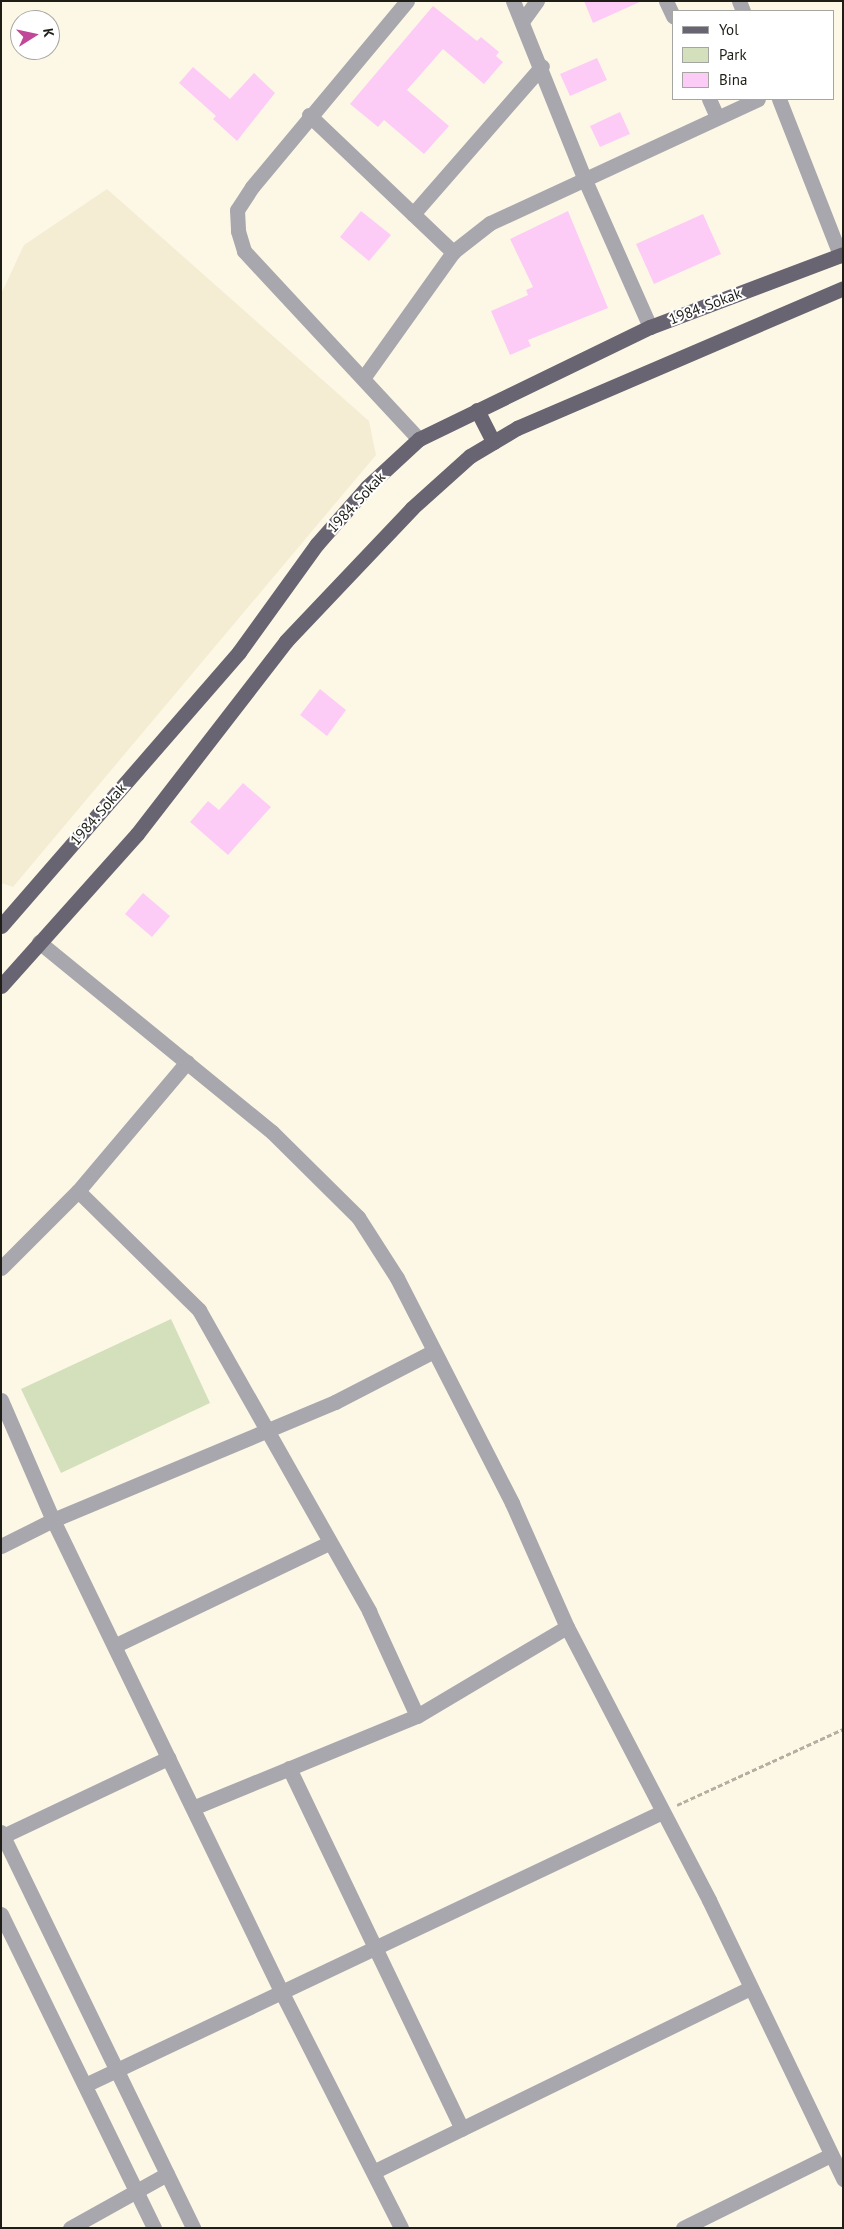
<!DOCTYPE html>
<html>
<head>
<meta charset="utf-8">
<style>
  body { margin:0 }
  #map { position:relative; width:844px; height:2229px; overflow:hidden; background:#fdf8e6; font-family:"PT Sans",sans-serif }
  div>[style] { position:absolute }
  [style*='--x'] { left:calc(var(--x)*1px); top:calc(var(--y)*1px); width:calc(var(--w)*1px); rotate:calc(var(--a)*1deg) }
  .built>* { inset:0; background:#f4edd4 }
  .green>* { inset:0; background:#d3e0bb }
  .building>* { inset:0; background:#fcccf7 }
  .path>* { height:3px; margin-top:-1.5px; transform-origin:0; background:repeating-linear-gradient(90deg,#b3afa1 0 5px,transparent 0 7.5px) }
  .minor>* { height:15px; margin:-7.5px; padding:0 7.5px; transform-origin:7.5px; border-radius:7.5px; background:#a9a7ae }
  .major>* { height:15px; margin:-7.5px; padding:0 7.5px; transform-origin:7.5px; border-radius:7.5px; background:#686471 }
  span { translate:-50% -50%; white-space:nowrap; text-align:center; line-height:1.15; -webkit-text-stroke:4px #fff; paint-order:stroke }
  .street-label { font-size:15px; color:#1e1d16 }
  .frame { position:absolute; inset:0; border:2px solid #1e1d16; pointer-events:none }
  .legend { position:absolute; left:672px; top:10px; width:162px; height:90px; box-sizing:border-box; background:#fff; border:1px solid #a5a5a2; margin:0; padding:6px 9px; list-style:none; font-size:15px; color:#1e1d16 }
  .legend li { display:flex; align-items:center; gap:10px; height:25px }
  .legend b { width:25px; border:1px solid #a5a5a2 }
  .north { position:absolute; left:10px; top:10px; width:50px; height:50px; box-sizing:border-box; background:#fff; border:1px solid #a5a5a2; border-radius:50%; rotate:80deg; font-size:14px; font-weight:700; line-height:20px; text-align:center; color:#1e1d16 }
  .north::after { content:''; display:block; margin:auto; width:18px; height:22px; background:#c14799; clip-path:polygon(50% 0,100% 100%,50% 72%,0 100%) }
</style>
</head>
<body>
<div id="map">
  <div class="built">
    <div style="clip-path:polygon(107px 189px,369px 421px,376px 455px,13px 887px,1px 883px,1px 294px,24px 245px)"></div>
  </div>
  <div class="green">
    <div style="clip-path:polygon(171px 1319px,210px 1403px,61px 1473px,21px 1389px)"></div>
  </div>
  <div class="building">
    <div style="clip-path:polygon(584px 1px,642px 1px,593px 23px)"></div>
    <div style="clip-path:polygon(433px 6px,477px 41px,481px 37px,499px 52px,496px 56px,503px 62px,484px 84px,443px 49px,407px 90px,449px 126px,424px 154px,384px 120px,378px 127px,350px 104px)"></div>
    <div style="clip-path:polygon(597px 58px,607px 80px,570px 96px,560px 74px)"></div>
    <div style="clip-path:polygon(193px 67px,230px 99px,254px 73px,275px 93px,237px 141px,213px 119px,216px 116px,179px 83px)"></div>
    <div style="clip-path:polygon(620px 112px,630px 134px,600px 147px,590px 126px)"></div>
    <div style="clip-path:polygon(361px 211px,391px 235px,369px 261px,340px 237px)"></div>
    <div style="clip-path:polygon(568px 211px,608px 308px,528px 340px,531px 346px,510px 355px,491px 311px,528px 295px,526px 290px,533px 287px,510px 239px)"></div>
    <div style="clip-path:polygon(703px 214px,721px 254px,654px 284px,636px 244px)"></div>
    <div style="clip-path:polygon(320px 689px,346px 710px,327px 736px,300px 715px)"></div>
    <div style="clip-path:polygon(243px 783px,271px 807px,228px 855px,190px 822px,208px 801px,219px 810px)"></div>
    <div style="clip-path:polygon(143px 893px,170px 916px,152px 937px,125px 914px)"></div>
  </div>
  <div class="path">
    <div style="--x:677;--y:1805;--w:183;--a:-24.6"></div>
  </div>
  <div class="minor">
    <div style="--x:407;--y:1;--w:242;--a:129.8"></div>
    <div style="--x:252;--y:187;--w:27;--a:123"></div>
    <div style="--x:237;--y:210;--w:21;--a:87"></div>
    <div style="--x:238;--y:231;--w:21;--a:73"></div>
    <div style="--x:244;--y:251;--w:257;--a:47.1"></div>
    <div style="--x:513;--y:1;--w:191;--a:68.1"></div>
    <div style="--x:584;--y:178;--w:163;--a:66.1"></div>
    <div style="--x:666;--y:1;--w:17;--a:65"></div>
    <div style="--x:739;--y:1;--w:11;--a:68"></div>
    <div style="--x:523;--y:20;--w:24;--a:-54"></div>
    <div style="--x:709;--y:99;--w:20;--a:66"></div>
    <div style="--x:779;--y:99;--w:168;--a:68.6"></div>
    <div style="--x:309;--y:115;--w:199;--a:43.6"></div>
    <div style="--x:413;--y:214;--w:196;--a:-48.9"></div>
    <div style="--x:364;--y:377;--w:153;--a:-54.5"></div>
    <div style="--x:453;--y:252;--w:47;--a:-38.1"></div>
    <div style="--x:490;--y:223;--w:295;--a:-24.8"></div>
    <div style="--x:39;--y:942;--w:301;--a:39.2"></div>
    <div style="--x:272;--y:1132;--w:121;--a:44.7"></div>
    <div style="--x:358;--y:1217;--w:72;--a:57.4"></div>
    <div style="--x:397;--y:1278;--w:253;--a:62.9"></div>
    <div style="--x:512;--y:1503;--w:136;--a:66.1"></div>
    <div style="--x:567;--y:1627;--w:308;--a:62.5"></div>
    <div style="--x:709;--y:1900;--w:310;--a:64.3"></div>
    <div style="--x:78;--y:1191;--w:170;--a:44.5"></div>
    <div style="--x:199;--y:1310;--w:346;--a:60.5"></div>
    <div style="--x:369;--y:1611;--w:115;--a:65.4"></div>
    <div style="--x:1;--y:1268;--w:109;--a:-45"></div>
    <div style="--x:78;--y:1191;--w:169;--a:-49.8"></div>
    <div style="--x:1;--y:1400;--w:131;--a:66.6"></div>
    <div style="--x:53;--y:1520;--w:526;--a:64.17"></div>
    <div style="--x:282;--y:1993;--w:263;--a:63.1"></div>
    <div style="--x:1;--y:1546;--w:58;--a:-26.6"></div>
    <div style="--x:53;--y:1520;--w:306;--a:-22.7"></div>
    <div style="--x:335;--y:1402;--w:111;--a:-27.3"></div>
    <div style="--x:116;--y:1645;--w:236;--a:-25.6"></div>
    <div style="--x:289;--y:1768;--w:400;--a:64.4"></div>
    <div style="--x:195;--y:1807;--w:240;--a:-22.3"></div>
    <div style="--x:417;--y:1716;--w:174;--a:-30.7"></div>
    <div style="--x:1;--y:1832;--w:440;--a:64.1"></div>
    <div style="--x:3;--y:1836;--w:183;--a:-25.3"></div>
    <div style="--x:1;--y:1914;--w:349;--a:64"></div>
    <div style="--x:85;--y:2085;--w:638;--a:-25.32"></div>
    <div style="--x:375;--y:2171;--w:418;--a:-26"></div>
    <div style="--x:70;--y:2228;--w:111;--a:-29.1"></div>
    <div style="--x:683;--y:2228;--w:165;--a:-26.3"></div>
  </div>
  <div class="major">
    <div style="--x:477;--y:410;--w:36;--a:63"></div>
    <div style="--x:1;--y:926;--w:363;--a:-49"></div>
    <div style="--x:239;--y:652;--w:133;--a:-54.2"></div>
    <div style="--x:317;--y:544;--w:76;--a:-48.7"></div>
    <div style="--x:367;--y:487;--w:71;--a:-42.7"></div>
    <div style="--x:419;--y:439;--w:257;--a:-25.9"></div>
    <div style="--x:650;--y:327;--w:206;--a:-20.7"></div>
    <div style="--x:1;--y:986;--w:204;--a:-48.2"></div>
    <div style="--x:137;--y:834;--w:244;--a:-52.3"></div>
    <div style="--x:286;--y:641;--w:183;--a:-46.5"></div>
    <div style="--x:412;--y:508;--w:78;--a:-41.9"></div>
    <div style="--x:470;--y:456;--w:55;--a:-30.8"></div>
    <div style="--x:517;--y:428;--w:355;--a:-23.2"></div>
  </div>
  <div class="street-label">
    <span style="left:705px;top:306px;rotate:-21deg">1984. Sokak</span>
    <span style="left:356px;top:502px;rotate:-47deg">1984. Sokak</span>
    <span style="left:98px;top:814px;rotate:-49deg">1984. Sokak</span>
  </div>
  <div class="frame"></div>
  <ul class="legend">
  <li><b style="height:6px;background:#686471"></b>Yol</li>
  <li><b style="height:14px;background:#d3e0bb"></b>Park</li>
  <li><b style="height:14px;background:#fcccf7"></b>Bina</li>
  </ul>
  <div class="north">K</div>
</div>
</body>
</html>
